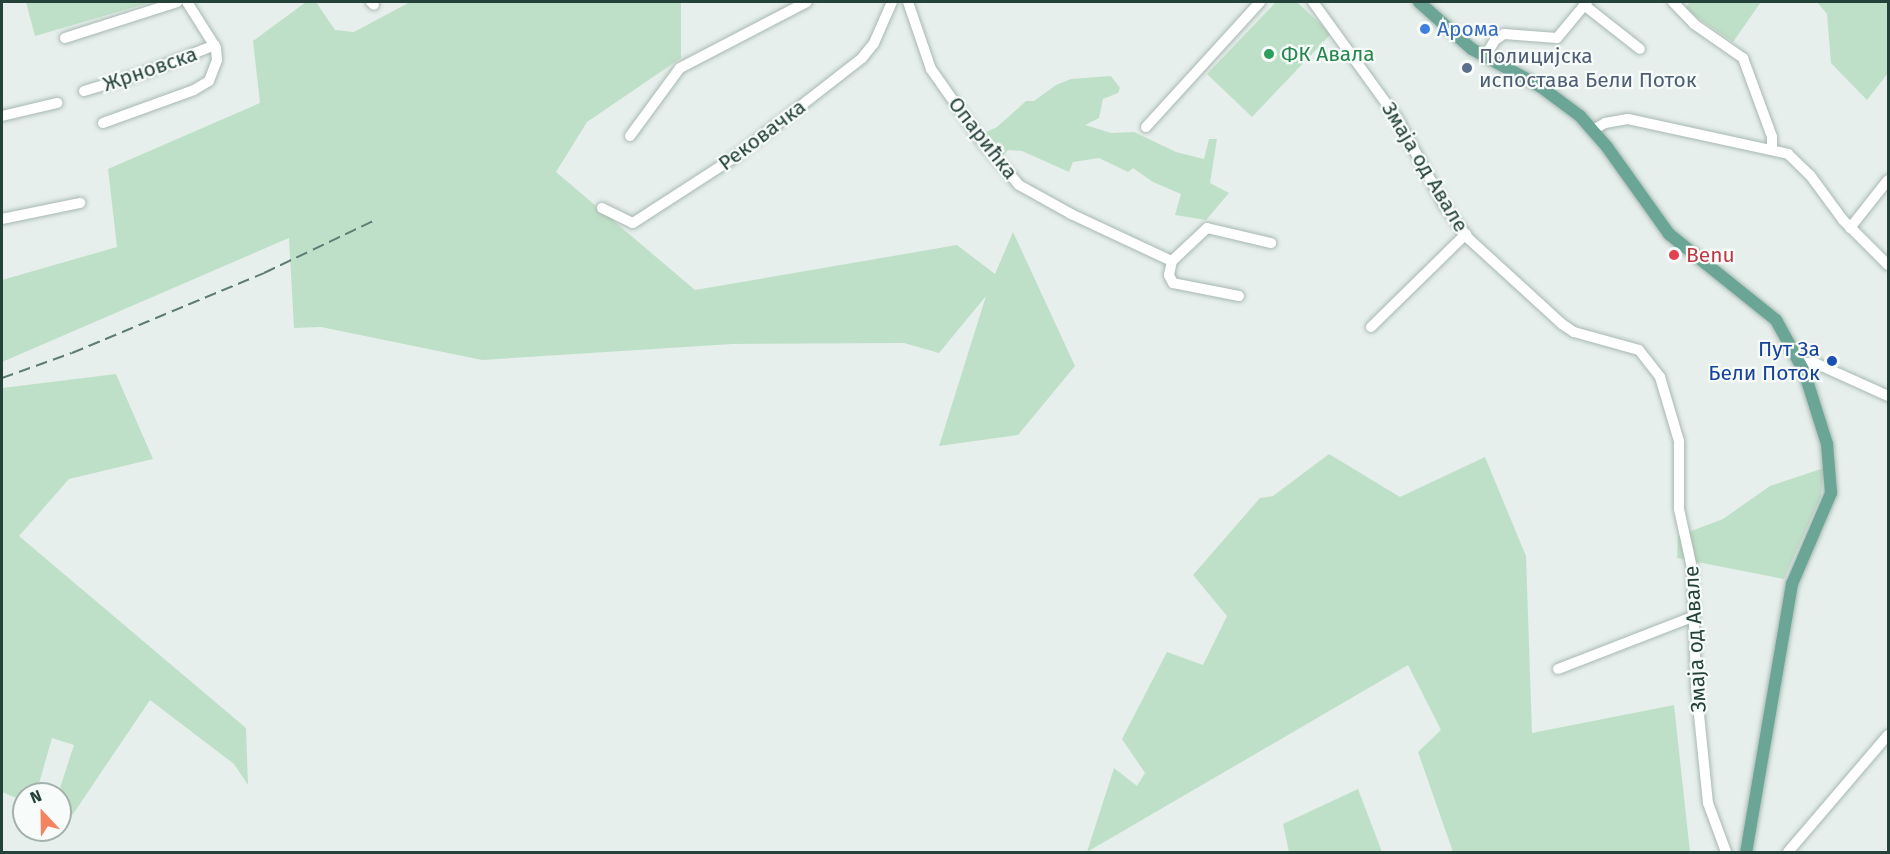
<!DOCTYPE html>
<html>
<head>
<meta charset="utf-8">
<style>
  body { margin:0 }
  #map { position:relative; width:1890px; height:854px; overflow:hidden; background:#e6efeb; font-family:"Fira Sans",sans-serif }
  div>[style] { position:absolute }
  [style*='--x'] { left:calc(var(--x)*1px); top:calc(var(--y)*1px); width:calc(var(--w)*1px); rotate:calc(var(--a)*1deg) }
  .green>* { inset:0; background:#bfe0c8 }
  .roads { filter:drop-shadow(0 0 2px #a8b8b2) drop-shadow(0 0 2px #a8b8b2) }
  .minor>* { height:10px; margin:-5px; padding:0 5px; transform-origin:5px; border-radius:5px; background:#fff }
  .major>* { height:12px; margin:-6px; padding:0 6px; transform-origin:6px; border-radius:6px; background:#6aa596 }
  .rail>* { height:2px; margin-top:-1px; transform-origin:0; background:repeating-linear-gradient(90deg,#5f7d75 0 12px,transparent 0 18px) }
  .dots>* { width:16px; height:16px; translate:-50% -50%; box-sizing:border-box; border:3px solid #f7fbf9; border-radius:50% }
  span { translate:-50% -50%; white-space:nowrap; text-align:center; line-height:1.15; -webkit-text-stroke:4.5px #f7fbf9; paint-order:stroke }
  .shop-label { font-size:21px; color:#366cbe }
  .left { translate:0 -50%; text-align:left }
  .leisure-label { font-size:21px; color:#27864d }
  .service-label { font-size:21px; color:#4e5e75 }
  .street-label { font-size:21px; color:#24423a }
  .health-label { font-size:21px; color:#be3a42 }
  .transit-label { font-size:21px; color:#164399 }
  .right { translate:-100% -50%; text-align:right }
  .frame { position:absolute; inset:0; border:3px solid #24423a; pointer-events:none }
  .north { position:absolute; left:12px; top:782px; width:60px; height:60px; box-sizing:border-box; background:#f7fbf9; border:2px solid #a3b1ad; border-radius:50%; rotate:338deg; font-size:16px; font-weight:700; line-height:24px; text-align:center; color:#24423a }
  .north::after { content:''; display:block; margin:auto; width:21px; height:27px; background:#f4845f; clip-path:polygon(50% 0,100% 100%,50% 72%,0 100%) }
</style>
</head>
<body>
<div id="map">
  <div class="green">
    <div style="clip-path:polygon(26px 2px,152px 2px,35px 36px)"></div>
    <div style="clip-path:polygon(306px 2px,316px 2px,335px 30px,354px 32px,410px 2px,681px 2px,681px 58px,587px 122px,556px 172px,695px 290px,957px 245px,995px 274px,1013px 232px,1075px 366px,1018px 435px,939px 446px,986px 296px,939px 353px,904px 343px,732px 344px,482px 360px,321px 327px,294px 328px,289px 238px,2px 362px,2px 280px,117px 247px,108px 169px,260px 103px,253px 41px)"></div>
    <div style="clip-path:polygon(1276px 2px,1297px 2px,1331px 34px,1252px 117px,1207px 74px)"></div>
    <div style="clip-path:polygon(1690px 2px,1761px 2px,1733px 42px,1685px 9px)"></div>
    <div style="clip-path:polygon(1817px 2px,1888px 2px,1888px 73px,1867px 100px,1831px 63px,1827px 14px)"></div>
    <div style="clip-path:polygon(1111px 76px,1120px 88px,1118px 93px,1103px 99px,1099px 118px,1085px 125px,1111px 133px,1134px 132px,1176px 152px,1204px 159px,1209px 139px,1217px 139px,1210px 183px,1229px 193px,1206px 220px,1175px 215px,1181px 194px,1153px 182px,1133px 168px,1128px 172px,1099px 158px,1073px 162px,1069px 172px,1022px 151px,1008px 150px,1000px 159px,982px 134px,997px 127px,1026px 101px,1034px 101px,1056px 85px,1071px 79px)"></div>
    <div style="clip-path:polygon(116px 374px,153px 459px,69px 479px,19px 536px,246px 728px,248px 785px,234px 764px,150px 700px,69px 820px,60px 818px,58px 794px,74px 745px,52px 738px,36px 794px,24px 794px,24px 801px,2px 792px,2px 388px)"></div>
    <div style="clip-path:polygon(1329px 454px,1400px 497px,1485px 457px,1526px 556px,1532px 733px,1674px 705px,1690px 852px,1453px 852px,1418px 752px,1441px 730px,1408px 665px,1087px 852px,1114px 768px,1137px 786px,1145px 773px,1122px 739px,1167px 652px,1203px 665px,1227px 616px,1193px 575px,1260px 498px,1273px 496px)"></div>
    <div style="clip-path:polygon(1824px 468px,1821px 496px,1784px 579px,1677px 558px,1678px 536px,1723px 519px,1770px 486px)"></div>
    <div style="clip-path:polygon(1358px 789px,1382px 852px,1289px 852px,1283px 824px)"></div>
  </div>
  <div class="roads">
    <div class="minor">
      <div style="--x:371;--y:2;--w:4;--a:45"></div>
      <div style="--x:908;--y:2;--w:71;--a:71.1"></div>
      <div style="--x:931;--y:69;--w:90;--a:54.9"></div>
      <div style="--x:983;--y:143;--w:55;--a:49.4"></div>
      <div style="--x:1019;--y:185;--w:60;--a:29.1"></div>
      <div style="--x:1071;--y:214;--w:111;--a:25"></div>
      <div style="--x:1313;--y:2;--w:143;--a:54.1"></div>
      <div style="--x:1397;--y:118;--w:99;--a:61.6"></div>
      <div style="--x:1444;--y:205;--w:42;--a:53.7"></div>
      <div style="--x:1469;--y:239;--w:126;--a:42.4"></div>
      <div style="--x:1562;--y:324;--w:14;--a:34"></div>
      <div style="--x:1574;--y:332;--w:67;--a:15.5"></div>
      <div style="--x:1639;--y:350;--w:34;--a:52"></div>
      <div style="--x:1660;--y:377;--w:67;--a:73.5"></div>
      <div style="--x:1679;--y:441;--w:68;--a:90"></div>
      <div style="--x:1679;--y:509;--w:60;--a:77.6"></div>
      <div style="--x:1692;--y:568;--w:117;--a:88"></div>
      <div style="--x:1696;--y:685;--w:119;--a:84.2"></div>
      <div style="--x:1708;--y:803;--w:52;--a:69.8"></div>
      <div style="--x:1673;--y:2;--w:30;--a:46"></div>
      <div style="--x:1694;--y:24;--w:60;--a:34.8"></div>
      <div style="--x:1743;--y:58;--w:84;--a:69.8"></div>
      <div style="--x:1772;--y:137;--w:13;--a:90"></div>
      <div style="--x:1584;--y:5;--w:71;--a:38.2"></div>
      <div style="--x:65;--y:38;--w:118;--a:-17.8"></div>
      <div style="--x:1485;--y:57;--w:20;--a:-60"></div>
      <div style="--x:1495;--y:40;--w:11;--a:-34"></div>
      <div style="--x:1504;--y:34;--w:53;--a:4.3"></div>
      <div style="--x:1557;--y:38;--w:47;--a:-50.2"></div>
      <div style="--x:84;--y:91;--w:63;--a:-16.7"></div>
      <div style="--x:144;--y:73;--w:76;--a:-21.5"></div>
      <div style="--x:2;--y:116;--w:57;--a:-13.3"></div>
      <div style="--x:103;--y:123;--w:97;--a:-19.9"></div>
      <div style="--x:194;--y:90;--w:17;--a:-31"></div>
      <div style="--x:209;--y:81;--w:22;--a:-69"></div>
      <div style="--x:217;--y:60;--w:12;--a:-95"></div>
      <div style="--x:216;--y:48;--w:54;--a:-122.2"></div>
      <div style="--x:1146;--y:127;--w:169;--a:-47.6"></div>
      <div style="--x:1593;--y:130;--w:14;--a:-30"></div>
      <div style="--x:1605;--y:123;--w:23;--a:-10"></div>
      <div style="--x:1628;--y:119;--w:164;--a:12.3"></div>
      <div style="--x:1788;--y:154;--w:30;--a:44"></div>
      <div style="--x:1810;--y:175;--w:56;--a:53.7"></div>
      <div style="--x:1843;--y:220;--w:64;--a:45"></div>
      <div style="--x:630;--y:136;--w:84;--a:-53.7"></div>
      <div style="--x:680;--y:68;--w:143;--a:-27.5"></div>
      <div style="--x:602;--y:208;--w:34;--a:26"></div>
      <div style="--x:633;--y:223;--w:121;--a:-32.9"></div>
      <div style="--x:735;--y:157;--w:161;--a:-37.9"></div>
      <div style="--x:862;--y:58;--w:19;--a:-51"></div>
      <div style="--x:874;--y:43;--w:45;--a:-66.3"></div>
      <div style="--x:2;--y:219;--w:80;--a:-11.6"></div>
      <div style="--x:1850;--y:228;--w:61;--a:-51.6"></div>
      <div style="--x:1239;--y:296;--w:67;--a:-168.9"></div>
      <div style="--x:1173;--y:283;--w:9;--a:-117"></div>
      <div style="--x:1169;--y:275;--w:14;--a:-78"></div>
      <div style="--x:1172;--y:261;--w:48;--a:-43.3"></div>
      <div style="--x:1207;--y:228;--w:66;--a:13.2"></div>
      <div style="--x:1371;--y:327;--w:133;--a:-44.4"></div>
      <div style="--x:1801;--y:363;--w:14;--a:0"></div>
      <div style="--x:1815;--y:363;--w:80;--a:24.3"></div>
      <div style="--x:1558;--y:669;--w:144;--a:-21.2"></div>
      <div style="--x:1788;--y:852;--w:154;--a:-49.5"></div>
    </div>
    <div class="major">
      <div style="--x:1419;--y:2;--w:71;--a:41.6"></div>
      <div style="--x:1472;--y:49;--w:79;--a:28.8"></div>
      <div style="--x:1541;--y:87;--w:49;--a:36.6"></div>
      <div style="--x:1580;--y:116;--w:41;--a:48.9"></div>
      <div style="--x:1607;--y:147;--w:107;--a:54.5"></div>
      <div style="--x:1669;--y:234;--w:137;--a:38.8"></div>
      <div style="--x:1776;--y:320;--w:58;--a:61.2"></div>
      <div style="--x:1804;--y:371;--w:77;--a:72.5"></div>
      <div style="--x:1827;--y:444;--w:49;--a:85.3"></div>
      <div style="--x:1831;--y:493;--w:99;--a:113.2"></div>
      <div style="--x:1792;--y:584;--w:272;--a:99.7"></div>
    </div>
  </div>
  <div class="rail">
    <div style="--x:2;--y:378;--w:74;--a:-19.7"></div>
    <div style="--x:72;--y:353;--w:208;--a:-22.6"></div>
    <div style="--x:264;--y:273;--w:123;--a:-25.5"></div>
  </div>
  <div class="dots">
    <div style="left:1425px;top:29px;background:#3f7fe0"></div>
    <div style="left:1269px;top:54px;background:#2e9e5b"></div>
    <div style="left:1467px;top:68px;background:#5c6f8a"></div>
    <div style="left:1674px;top:255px;background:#e0444e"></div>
    <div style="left:1832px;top:361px;background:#1a4fb4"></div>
  </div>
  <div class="shop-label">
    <span class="left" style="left:1437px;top:29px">Арома</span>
  </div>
  <div class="leisure-label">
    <span class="left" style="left:1281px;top:54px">ФК Авала</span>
  </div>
  <div class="service-label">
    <span class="left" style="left:1479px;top:68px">Полицијска<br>испостава Бели Поток</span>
  </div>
  <div class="street-label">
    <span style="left:150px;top:69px;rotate:-19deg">Жрновска</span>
    <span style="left:762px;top:135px;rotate:-37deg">Рековачка</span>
    <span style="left:983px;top:138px;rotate:52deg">Опарићка</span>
    <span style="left:1425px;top:167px;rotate:59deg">Змаја од Авале</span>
    <span style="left:1695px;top:639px;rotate:-93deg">Змаја од Авале</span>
  </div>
  <div class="health-label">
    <span class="left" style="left:1686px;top:255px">Benu</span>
  </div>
  <div class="transit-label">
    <span class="right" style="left:1820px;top:361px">Пут За<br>Бели Поток</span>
  </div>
  <div class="frame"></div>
  <div class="north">N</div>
</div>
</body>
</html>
